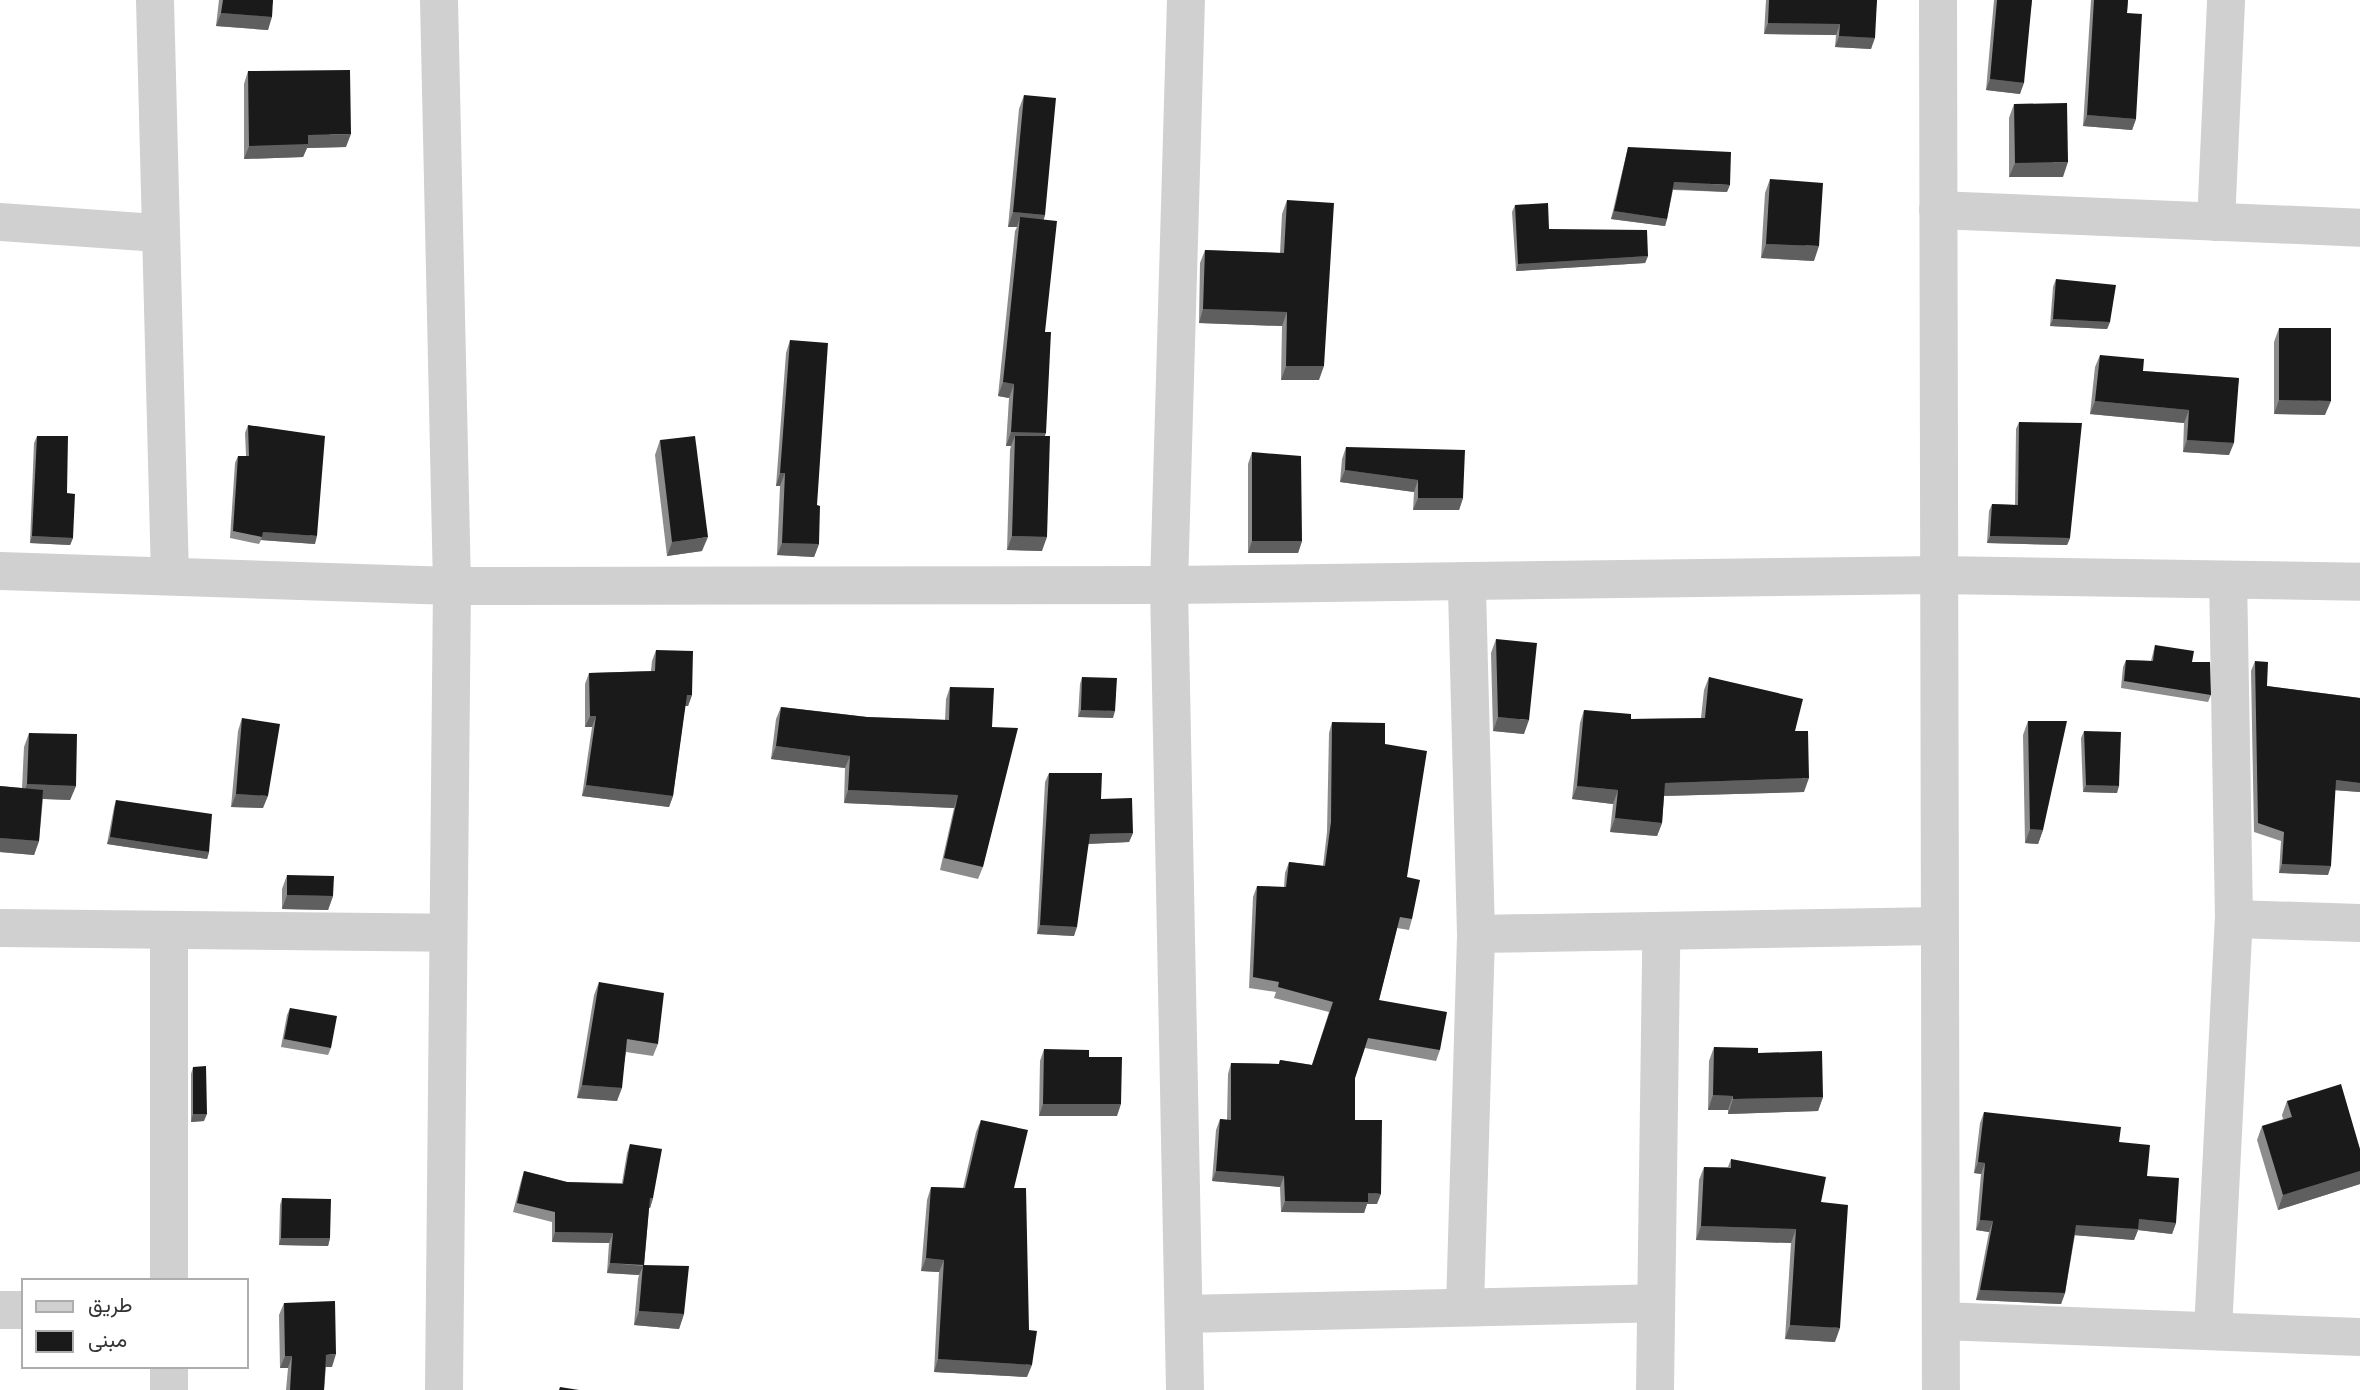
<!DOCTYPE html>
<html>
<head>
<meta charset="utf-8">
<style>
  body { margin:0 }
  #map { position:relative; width:2360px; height:1390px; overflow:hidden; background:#fff; font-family:"Archivo Narrow",Vazirmatn,sans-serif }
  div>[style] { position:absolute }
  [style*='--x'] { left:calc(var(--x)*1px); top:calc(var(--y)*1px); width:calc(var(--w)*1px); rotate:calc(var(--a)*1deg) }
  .minor>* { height:38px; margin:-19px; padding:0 19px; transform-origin:19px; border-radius:19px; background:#d0d0d0 }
  .wall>* { inset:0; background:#8c8c8c }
  .shaded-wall>* { inset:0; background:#5f5f5f }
  .building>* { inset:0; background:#1a1a1a }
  span { translate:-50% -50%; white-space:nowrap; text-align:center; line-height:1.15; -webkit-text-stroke:7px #fff; paint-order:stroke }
  .legend { position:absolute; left:21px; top:1278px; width:228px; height:91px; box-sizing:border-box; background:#fff; border:2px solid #adadad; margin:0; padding:9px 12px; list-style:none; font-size:21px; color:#333 }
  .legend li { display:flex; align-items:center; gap:14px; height:35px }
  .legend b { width:35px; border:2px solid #adadad }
</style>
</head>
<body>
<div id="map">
  <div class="minor">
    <div style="--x:155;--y:0;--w:576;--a:88.51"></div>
    <div style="--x:439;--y:0;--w:586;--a:88.73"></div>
    <div style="--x:452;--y:586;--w:804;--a:90.57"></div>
    <div style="--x:1938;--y:0;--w:1390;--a:89.88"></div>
    <div style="--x:1938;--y:210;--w:422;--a:2.4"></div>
    <div style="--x:0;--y:222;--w:159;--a:4"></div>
    <div style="--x:2216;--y:222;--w:222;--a:-87.4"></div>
    <div style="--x:0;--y:571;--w:452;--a:1.9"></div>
    <div style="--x:452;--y:586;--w:717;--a:-0.08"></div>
    <div style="--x:1169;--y:585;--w:768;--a:-0.75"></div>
    <div style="--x:1937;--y:575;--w:423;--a:0.9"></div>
    <div style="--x:2234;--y:919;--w:126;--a:1.8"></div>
    <div style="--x:0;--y:928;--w:448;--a:0.6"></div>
    <div style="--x:1476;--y:934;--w:463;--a:-1"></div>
    <div style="--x:169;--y:1280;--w:349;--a:-90"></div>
    <div style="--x:1465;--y:1307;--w:373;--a:-88.3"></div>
    <div style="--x:1476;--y:934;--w:353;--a:-91.5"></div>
    <div style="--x:0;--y:1310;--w:23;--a:0"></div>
    <div style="--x:1184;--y:1314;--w:471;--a:-1.3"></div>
    <div style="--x:1941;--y:1321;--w:419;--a:2.2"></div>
    <div style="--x:2213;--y:1330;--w:412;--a:-87.1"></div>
    <div style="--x:2234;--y:919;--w:339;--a:-91"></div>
    <div style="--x:169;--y:1390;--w:23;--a:-90"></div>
    <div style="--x:1185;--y:1390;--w:805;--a:-91.14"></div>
    <div style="--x:1169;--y:585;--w:585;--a:-88.34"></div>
    <div style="--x:1655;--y:1390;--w:455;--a:-89.2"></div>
  </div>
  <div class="wall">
    <div style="clip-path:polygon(219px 0,273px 0,268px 30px,216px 26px)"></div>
    <div style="clip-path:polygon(1766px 0,1877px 0,1871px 49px,1835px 47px,1836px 35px,1764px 34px)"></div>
    <div style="clip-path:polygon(1994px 0,2032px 0,2020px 94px,1986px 90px)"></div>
    <div style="clip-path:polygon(2091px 0,2128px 0,2127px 13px,2136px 119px,2132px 130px,2083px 126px)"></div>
    <div style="clip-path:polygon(248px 71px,346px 147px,307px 148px,303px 157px,244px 159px,244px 84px)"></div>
    <div style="clip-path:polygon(1024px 95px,1045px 215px,1044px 219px,1045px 436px,1042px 551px,1007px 550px,1010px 450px,1011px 446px,1006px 446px,1009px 398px,998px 396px,1015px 231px,1017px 227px,1008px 227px,1019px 109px)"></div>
    <div style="clip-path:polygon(2014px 104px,2063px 177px,2009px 177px,2009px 118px)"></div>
    <div style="clip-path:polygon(1628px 147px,1727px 192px,1673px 190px,1667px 219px,1665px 226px,1611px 219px)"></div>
    <div style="clip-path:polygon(1770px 179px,1814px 261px,1761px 258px,1765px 193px)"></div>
    <div style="clip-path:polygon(1287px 200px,1319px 380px,1281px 380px,1282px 326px,1199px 323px,1200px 263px,1205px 250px,1280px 253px,1282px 214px)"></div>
    <div style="clip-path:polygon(1515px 205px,1549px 229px,1648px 256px,1645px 263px,1516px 271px,1512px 212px)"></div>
    <div style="clip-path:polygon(2056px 279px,2110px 322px,2107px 329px,2050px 326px,2053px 287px)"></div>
    <div style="clip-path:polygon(2279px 328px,2325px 415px,2274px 414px,2274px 342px)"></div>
    <div style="clip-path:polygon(790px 340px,817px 505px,819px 544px,814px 557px,777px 555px,780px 486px,776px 486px,786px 353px)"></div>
    <div style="clip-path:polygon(2100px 355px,2143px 371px,2239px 378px,2229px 455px,2183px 452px,2184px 423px,2090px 414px,2095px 367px)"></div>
    <div style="clip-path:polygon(2019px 422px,2070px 538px,2067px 545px,1987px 543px,1989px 511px,1992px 504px,2015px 505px,2016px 429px)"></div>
    <div style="clip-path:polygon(248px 425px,315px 544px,261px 540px,259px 544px,230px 538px,235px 463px,238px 456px,246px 456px,245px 433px)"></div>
    <div style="clip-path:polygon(37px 436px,67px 493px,73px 538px,70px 545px,30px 543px,34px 443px)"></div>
    <div style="clip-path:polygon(660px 440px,702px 551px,667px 556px,655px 455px)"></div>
    <div style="clip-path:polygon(1346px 447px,1463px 498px,1459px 510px,1413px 510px,1414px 492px,1340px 482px,1342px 459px)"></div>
    <div style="clip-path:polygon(1252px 452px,1302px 541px,1298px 553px,1248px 553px,1248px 464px)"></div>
    <div style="clip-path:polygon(1496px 639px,1524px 734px,1493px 731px,1491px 653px)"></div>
    <div style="clip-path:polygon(2155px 645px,2192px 662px,2211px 695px,2208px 702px,2121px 688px,2123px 667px,2126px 660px,2151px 661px)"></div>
    <div style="clip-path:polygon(656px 650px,692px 695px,688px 706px,685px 706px,673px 796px,669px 807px,582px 796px,592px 727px,585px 727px,585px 684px,589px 673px,651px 671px,652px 661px)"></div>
    <div style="clip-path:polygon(2255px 661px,2267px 686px,2360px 698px,2360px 792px,2335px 790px,2328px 875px,2279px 873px,2281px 841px,2254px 832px,2251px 671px)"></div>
    <div style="clip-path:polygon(1082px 677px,1113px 718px,1078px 717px,1080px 684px)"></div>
    <div style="clip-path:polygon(1709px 677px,1795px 731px,1804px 792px,1664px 796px,1662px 823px,1657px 836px,1610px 832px,1613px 804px,1572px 799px,1580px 723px,1584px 710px,1631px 719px,1701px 718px,1704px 690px)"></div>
    <div style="clip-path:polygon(950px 687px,983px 867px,978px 879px,940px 870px,954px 808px,844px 803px,845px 768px,771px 759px,776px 719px,781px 707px,867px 717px,945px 720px,946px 699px)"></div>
    <div style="clip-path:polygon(242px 718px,263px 808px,231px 807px,238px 731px)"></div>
    <div style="clip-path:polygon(2028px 721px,2043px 830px,2038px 844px,2025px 843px,2023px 735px)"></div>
    <div style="clip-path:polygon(1332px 722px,1385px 744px,1407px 877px,1412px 919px,1409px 930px,1397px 928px,1379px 1000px,1440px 1050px,1436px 1061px,1365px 1048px,1355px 1078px,1355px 1120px,1377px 1204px,1367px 1204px,1364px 1213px,1281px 1212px,1280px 1187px,1212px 1181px,1216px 1130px,1220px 1119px,1227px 1120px,1228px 1074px,1231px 1063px,1279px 1064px,1280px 1060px,1312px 1065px,1329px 1012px,1274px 998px,1276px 992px,1249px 988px,1253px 897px,1257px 886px,1284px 887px,1285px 873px,1289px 862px,1323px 866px,1327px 832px,1329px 733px)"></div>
    <div style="clip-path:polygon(2084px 731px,2117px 793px,2083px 792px,2081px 738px)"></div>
    <div style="clip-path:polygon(29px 733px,76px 786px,70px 800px,43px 799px,39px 841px,34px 855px,0 852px,0 786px,22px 788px,24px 747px)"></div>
    <div style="clip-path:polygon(1049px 773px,1101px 799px,1133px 833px,1129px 842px,1088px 844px,1074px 936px,1037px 934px,1045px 782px)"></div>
    <div style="clip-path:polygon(116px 800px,209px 852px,207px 859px,107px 844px,114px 807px)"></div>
    <div style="clip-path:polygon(287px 875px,333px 896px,328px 910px,282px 909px,282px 889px)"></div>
    <div style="clip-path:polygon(599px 982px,658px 1044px,653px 1056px,626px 1052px,617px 1101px,577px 1098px,594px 995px)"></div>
    <div style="clip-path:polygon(290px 1008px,331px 1048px,328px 1055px,281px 1047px,287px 1015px)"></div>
    <div style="clip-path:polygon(1714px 1047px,1758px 1053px,1823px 1097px,1818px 1111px,1728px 1114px,1728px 1110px,1708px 1110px,1709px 1061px)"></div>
    <div style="clip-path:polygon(1044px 1049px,1089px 1057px,1117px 1116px,1039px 1116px,1040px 1061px)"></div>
    <div style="clip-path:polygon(193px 1067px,204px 1121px,191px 1122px,191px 1074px)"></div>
    <div style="clip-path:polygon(2287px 1101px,2360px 1149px,2360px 1184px,2278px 1210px,2257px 1140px,2262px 1126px,2283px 1119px,2282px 1115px)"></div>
    <div style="clip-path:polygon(1984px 1112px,2119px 1142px,2147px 1176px,2176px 1223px,2172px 1234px,2138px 1230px,2134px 1240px,2075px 1235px,2065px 1293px,2061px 1304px,1976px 1300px,1989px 1232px,1976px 1230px,1981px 1174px,1974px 1173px,1980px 1123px)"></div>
    <div style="clip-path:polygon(981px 1120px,1014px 1188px,1027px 1377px,934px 1372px,939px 1272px,921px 1271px,927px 1200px,931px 1187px,963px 1188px,976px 1132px)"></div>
    <div style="clip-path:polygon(630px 1144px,653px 1198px,650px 1208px,649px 1208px,644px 1265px,684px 1314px,679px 1329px,634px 1325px,638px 1279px,639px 1275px,607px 1273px,609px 1243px,552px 1242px,552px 1222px,513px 1212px,521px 1181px,524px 1171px,567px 1182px,622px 1183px,627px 1153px)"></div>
    <div style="clip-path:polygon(1731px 1159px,1821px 1202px,1835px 1342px,1785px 1339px,1791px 1243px,1696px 1240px,1699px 1180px,1704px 1167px,1728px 1167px)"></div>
    <div style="clip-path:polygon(282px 1198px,330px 1238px,328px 1246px,279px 1245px,280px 1205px)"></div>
    <div style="clip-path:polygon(284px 1303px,332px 1367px,326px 1367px,324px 1390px,286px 1390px,288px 1368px,280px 1368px,279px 1315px)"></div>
  </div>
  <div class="shaded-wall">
    <div style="clip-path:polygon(221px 13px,272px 17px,268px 30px,216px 26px)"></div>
    <div style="clip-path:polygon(1768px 23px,1840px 24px,1836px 35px,1764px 34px)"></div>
    <div style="clip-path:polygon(1839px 36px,1875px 38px,1871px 49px,1835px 47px)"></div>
    <div style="clip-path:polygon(1990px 79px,2024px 83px,2020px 94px,1986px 90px)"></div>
    <div style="clip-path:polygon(2087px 115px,2136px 119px,2132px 130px,2083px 126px)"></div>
    <div style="clip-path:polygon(351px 134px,346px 147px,307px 148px,303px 157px,244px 159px,249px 146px,308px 135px)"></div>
    <div style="clip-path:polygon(2068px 162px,2063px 177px,2009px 177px,2015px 163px)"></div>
    <div style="clip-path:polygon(1674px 182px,1730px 185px,1727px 192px,1671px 189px)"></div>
    <div style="clip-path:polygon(1614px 211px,1667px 219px,1665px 226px,1611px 219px)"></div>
    <div style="clip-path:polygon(1013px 212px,1045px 215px,1040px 229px,1020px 217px,1017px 227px,1008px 227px)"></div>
    <div style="clip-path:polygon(1766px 244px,1819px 246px,1814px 261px,1761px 258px)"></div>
    <div style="clip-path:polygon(1648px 256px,1645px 263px,1516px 271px,1518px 264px)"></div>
    <div style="clip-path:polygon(1203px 309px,1287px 312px,1282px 326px,1199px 323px)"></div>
    <div style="clip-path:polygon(2053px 319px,2110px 322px,2107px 329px,2050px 326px)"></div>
    <div style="clip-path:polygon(1286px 366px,1324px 366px,1319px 380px,1281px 380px)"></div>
    <div style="clip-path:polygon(1003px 382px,1014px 384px,1009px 398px,998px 396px)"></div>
    <div style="clip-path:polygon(2279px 400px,2331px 401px,2325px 415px,2274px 414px)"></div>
    <div style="clip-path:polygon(2095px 401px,2189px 410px,2184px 423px,2090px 414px)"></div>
    <div style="clip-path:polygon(1011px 432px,1046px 433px,1041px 447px,1015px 436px,1011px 446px,1006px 446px)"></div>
    <div style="clip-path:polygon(2187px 440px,2234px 443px,2229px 455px,2183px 452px)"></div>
    <div style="clip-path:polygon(1345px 470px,1418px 480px,1414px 492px,1340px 482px)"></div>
    <div style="clip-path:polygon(780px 473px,785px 473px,780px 486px,776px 486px)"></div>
    <div style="clip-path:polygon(1418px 498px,1463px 498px,1459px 510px,1413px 510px)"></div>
    <div style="clip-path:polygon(263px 532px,317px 536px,315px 544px,261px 540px)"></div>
    <div style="clip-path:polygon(32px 536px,73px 538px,70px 545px,30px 543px)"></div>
    <div style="clip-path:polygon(1012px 536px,1047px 537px,1042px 551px,1007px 550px)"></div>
    <div style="clip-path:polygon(1990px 536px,2070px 538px,2067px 545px,1987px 543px)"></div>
    <div style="clip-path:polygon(708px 537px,702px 551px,667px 556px,672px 542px)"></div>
    <div style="clip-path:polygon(1252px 541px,1302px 541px,1298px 553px,1248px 553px)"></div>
    <div style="clip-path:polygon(782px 543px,819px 544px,814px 557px,777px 555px)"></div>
    <div style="clip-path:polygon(687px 695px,692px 695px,688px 706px,683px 706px)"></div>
    <div style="clip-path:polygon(1081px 710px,1115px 711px,1113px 718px,1078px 717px)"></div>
    <div style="clip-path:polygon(590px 716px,596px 716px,592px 727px,585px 727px)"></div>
    <div style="clip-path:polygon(1498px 717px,1529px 720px,1524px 734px,1493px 731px)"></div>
    <div style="clip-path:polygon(776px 746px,850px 756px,845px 768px,771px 759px)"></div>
    <div style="clip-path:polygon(1809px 778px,1804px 792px,1661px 796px,1665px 783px)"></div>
    <div style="clip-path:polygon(2336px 780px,2360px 783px,2360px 792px,2332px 790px)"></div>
    <div style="clip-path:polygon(27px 784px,76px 786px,70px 800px,22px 798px)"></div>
    <div style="clip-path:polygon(586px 785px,673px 796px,669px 807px,582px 796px)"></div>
    <div style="clip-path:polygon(2086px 785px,2119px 786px,2117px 793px,2083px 792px)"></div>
    <div style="clip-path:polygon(1577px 786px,1618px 790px,1613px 804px,1572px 799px)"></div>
    <div style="clip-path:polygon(848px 790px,958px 795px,954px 808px,844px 803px)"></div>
    <div style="clip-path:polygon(236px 794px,268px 796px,263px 808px,231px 807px)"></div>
    <div style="clip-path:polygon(1615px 818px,1662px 823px,1657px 836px,1610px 832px)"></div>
    <div style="clip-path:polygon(2030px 829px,2043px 830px,2038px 844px,2025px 843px)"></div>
    <div style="clip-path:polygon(1133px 833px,1129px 842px,1086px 844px,1090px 834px)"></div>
    <div style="clip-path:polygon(110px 837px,209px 852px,207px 859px,107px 844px)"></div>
    <div style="clip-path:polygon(0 838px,39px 841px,34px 855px,0 852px)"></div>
    <div style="clip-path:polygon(2282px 864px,2331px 866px,2328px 875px,2279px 873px)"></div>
    <div style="clip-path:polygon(287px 895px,333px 896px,328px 910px,282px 909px)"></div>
    <div style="clip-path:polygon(1040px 925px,1077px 927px,1074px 936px,1037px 934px)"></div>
    <div style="clip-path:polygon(582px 1085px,622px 1088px,617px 1101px,577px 1098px)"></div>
    <div style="clip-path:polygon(1713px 1095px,1733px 1096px,1728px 1110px,1708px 1110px)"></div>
    <div style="clip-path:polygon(1823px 1097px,1818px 1111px,1728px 1114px,1733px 1099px)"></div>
    <div style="clip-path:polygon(1043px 1104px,1121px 1104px,1117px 1116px,1039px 1116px)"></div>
    <div style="clip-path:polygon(193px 1114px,207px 1114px,204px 1121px,191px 1122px)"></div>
    <div style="clip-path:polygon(1978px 1162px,1985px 1163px,1981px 1174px,1974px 1173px)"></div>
    <div style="clip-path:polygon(1216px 1171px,1284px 1176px,1280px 1187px,1212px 1181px)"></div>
    <div style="clip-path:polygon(2360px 1171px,2360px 1184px,2278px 1210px,2283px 1195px)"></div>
    <div style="clip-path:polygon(1368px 1193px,1381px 1194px,1377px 1204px,1367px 1204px,1364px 1213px,1281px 1212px,1285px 1201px)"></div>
    <div style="clip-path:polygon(650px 1198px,653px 1198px,650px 1208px,646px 1208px)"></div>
    <div style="clip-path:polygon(2139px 1219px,2176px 1223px,2172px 1234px,2138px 1230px,2134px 1240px,2072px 1235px,2076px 1225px)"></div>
    <div style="clip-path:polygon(1980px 1220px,1993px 1221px,1989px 1232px,1976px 1230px)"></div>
    <div style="clip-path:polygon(1701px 1226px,1796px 1229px,1791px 1243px,1696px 1240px)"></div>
    <div style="clip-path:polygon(555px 1232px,613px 1233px,609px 1243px,552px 1242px)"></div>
    <div style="clip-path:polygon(281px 1238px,330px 1238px,328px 1246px,279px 1245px)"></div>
    <div style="clip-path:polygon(926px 1258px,944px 1260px,939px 1272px,921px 1271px)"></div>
    <div style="clip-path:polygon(610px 1263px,643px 1266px,639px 1275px,607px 1273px)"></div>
    <div style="clip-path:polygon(1980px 1290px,2065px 1293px,2061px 1304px,1976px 1300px)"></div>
    <div style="clip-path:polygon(639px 1311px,684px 1314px,679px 1329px,634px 1325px)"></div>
    <div style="clip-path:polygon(1790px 1325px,1840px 1328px,1835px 1342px,1785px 1339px)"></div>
    <div style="clip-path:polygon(336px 1354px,332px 1367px,322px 1367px,326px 1355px)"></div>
    <div style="clip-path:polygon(285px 1356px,292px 1356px,288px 1368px,280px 1368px)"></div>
    <div style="clip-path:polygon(938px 1359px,1032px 1365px,1027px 1377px,934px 1372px)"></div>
  </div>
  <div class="building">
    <div style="clip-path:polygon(223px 0,273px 0,272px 17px,221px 13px)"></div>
    <div style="clip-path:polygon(1769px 0,1877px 0,1875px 38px,1839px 36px,1840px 24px,1768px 23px)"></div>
    <div style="clip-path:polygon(1997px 0,2032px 0,2024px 83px,1990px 79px)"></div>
    <div style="clip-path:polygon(2094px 0,2128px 0,2127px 13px,2142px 14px,2136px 119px,2087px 115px)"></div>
    <div style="clip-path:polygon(350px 70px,351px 134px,308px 135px,308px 144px,249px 146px,248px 71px)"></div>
    <div style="clip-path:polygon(1024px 95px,1056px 98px,1045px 215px,1013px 212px)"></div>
    <div style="clip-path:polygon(2067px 103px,2068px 162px,2015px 163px,2014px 104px)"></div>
    <div style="clip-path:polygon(1628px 147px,1731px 152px,1730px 185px,1674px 182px,1667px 219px,1614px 211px)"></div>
    <div style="clip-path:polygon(1770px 179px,1823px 183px,1819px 246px,1766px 244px)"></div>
    <div style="clip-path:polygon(1287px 200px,1334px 203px,1324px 366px,1286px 366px,1287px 312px,1203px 309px,1205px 250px,1284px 253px)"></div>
    <div style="clip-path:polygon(1548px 203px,1549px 229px,1647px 230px,1648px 256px,1518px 264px,1515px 205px)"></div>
    <div style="clip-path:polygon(1020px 217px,1057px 221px,1045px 332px,1051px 332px,1046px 433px,1011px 432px,1014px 384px,1003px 382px)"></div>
    <div style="clip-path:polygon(2056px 279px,2116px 285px,2110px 322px,2053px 319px)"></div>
    <div style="clip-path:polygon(2279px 328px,2331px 328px,2331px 401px,2279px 400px)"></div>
    <div style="clip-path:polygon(790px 340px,828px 343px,817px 505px,820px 506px,819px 544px,782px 543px,785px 473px,780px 473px)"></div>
    <div style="clip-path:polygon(2100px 355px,2144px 359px,2143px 371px,2239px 378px,2234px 443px,2187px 440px,2189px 410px,2095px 401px)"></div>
    <div style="clip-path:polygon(2019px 422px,2082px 423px,2070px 538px,1990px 536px,1992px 504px,2018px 505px)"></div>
    <div style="clip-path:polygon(248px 425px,325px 436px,317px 536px,263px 532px,262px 537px,233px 531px,238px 456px,249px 456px)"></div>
    <div style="clip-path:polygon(37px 436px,68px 436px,67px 493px,75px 494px,73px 538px,32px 536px)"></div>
    <div style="clip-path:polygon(695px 436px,708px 537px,672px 542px,660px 440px)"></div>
    <div style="clip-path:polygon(1015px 436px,1050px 436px,1047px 537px,1012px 536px)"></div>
    <div style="clip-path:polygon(1346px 447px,1465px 450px,1463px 498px,1418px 498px,1418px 480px,1345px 470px)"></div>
    <div style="clip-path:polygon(1252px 452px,1301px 456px,1302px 541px,1252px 541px)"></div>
    <div style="clip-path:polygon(1496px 639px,1537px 643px,1529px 720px,1498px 717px)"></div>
    <div style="clip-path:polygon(2155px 645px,2194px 651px,2192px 662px,2210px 662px,2211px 695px,2124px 681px,2126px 660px,2153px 661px)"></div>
    <div style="clip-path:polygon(656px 650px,693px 651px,692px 695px,687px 695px,673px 796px,586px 785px,596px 716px,590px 716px,589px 673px,655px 671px)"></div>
    <div style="clip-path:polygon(2255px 661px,2268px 662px,2267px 686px,2360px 698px,2360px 783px,2336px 780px,2331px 866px,2282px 864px,2284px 832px,2258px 823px)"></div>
    <div style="clip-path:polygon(1082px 677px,1117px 678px,1115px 711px,1081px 710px)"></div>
    <div style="clip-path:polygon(1709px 677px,1803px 699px,1795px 731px,1808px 731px,1809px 778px,1665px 783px,1662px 823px,1615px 818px,1618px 790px,1577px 786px,1584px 710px,1631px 714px,1631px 719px,1705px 718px)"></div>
    <div style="clip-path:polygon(950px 687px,994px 688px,992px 727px,1018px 728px,983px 867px,944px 858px,958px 795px,848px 790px,850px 756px,776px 746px,781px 707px,867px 717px,949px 720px)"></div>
    <div style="clip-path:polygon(242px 718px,280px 724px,268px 796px,236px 794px)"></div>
    <div style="clip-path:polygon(2028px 721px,2067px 721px,2043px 830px,2030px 829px)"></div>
    <div style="clip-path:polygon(1332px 722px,1385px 723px,1385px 744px,1427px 751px,1407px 877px,1420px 880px,1412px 919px,1400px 917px,1379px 1000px,1447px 1012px,1440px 1050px,1368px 1038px,1355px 1078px,1355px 1120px,1382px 1120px,1381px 1194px,1368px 1193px,1368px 1202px,1285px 1201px,1284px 1176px,1216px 1171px,1220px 1119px,1231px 1120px,1231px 1063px,1279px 1064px,1280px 1060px,1312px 1065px,1333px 1002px,1278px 987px,1279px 982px,1253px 977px,1257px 886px,1286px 887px,1289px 862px,1325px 866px,1331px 822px)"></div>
    <div style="clip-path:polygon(2084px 731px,2121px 732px,2119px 786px,2086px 785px)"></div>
    <div style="clip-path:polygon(29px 733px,77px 734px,76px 786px,27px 784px)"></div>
    <div style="clip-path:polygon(1049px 773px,1102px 773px,1101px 799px,1132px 798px,1133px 833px,1090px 834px,1077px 927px,1040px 925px)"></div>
    <div style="clip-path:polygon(0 786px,43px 790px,39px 841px,0 838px)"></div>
    <div style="clip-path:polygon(116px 800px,212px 814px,209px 852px,110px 837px)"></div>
    <div style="clip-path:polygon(287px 875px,334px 876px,333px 896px,287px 895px)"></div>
    <div style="clip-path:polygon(599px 982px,664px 993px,658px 1044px,627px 1039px,622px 1088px,582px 1085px)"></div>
    <div style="clip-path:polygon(290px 1008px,337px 1016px,331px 1048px,284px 1039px)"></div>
    <div style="clip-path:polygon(1714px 1047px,1758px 1048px,1758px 1053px,1822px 1051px,1823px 1097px,1733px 1099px,1733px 1096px,1713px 1095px)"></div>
    <div style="clip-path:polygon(1044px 1049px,1089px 1050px,1089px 1057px,1122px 1057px,1121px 1104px,1043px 1104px)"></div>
    <div style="clip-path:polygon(206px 1066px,207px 1114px,193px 1114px,193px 1067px)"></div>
    <div style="clip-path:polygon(2341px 1084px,2360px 1149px,2360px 1171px,2283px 1195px,2262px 1126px,2292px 1117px,2287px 1101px)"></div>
    <div style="clip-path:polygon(1984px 1112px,2121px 1127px,2119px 1142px,2150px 1145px,2147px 1176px,2179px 1178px,2176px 1223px,2139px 1219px,2138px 1229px,2076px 1225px,2065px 1293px,1980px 1290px,1993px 1221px,1980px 1220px,1985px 1163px,1978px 1162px)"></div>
    <div style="clip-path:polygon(981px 1120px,1028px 1130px,1014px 1188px,1026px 1188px,1029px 1330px,1037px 1331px,1032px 1365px,938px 1359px,944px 1260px,926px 1258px,931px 1187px,965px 1188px)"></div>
    <div style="clip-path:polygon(630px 1144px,662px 1149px,653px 1198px,650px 1198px,644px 1265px,610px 1263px,613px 1233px,555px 1232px,555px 1212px,517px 1203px,524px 1171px,567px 1182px,623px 1184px)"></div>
    <div style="clip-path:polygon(1731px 1159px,1826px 1177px,1821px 1202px,1848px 1205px,1840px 1328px,1790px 1325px,1796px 1229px,1701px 1226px,1704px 1167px,1731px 1168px)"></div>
    <div style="clip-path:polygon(282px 1198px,331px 1199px,330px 1238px,281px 1238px)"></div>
    <div style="clip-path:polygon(643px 1265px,689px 1266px,684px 1314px,639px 1311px)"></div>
    <div style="clip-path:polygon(335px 1301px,336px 1354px,326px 1355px,324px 1390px,290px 1390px,292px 1356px,285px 1356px,284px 1303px)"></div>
    <div style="clip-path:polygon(560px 1387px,579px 1390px,559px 1390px)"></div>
  </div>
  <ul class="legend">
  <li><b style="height:9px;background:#d0d0d0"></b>طريق</li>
  <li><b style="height:19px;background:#1a1a1a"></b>مبنى</li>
  </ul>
</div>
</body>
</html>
